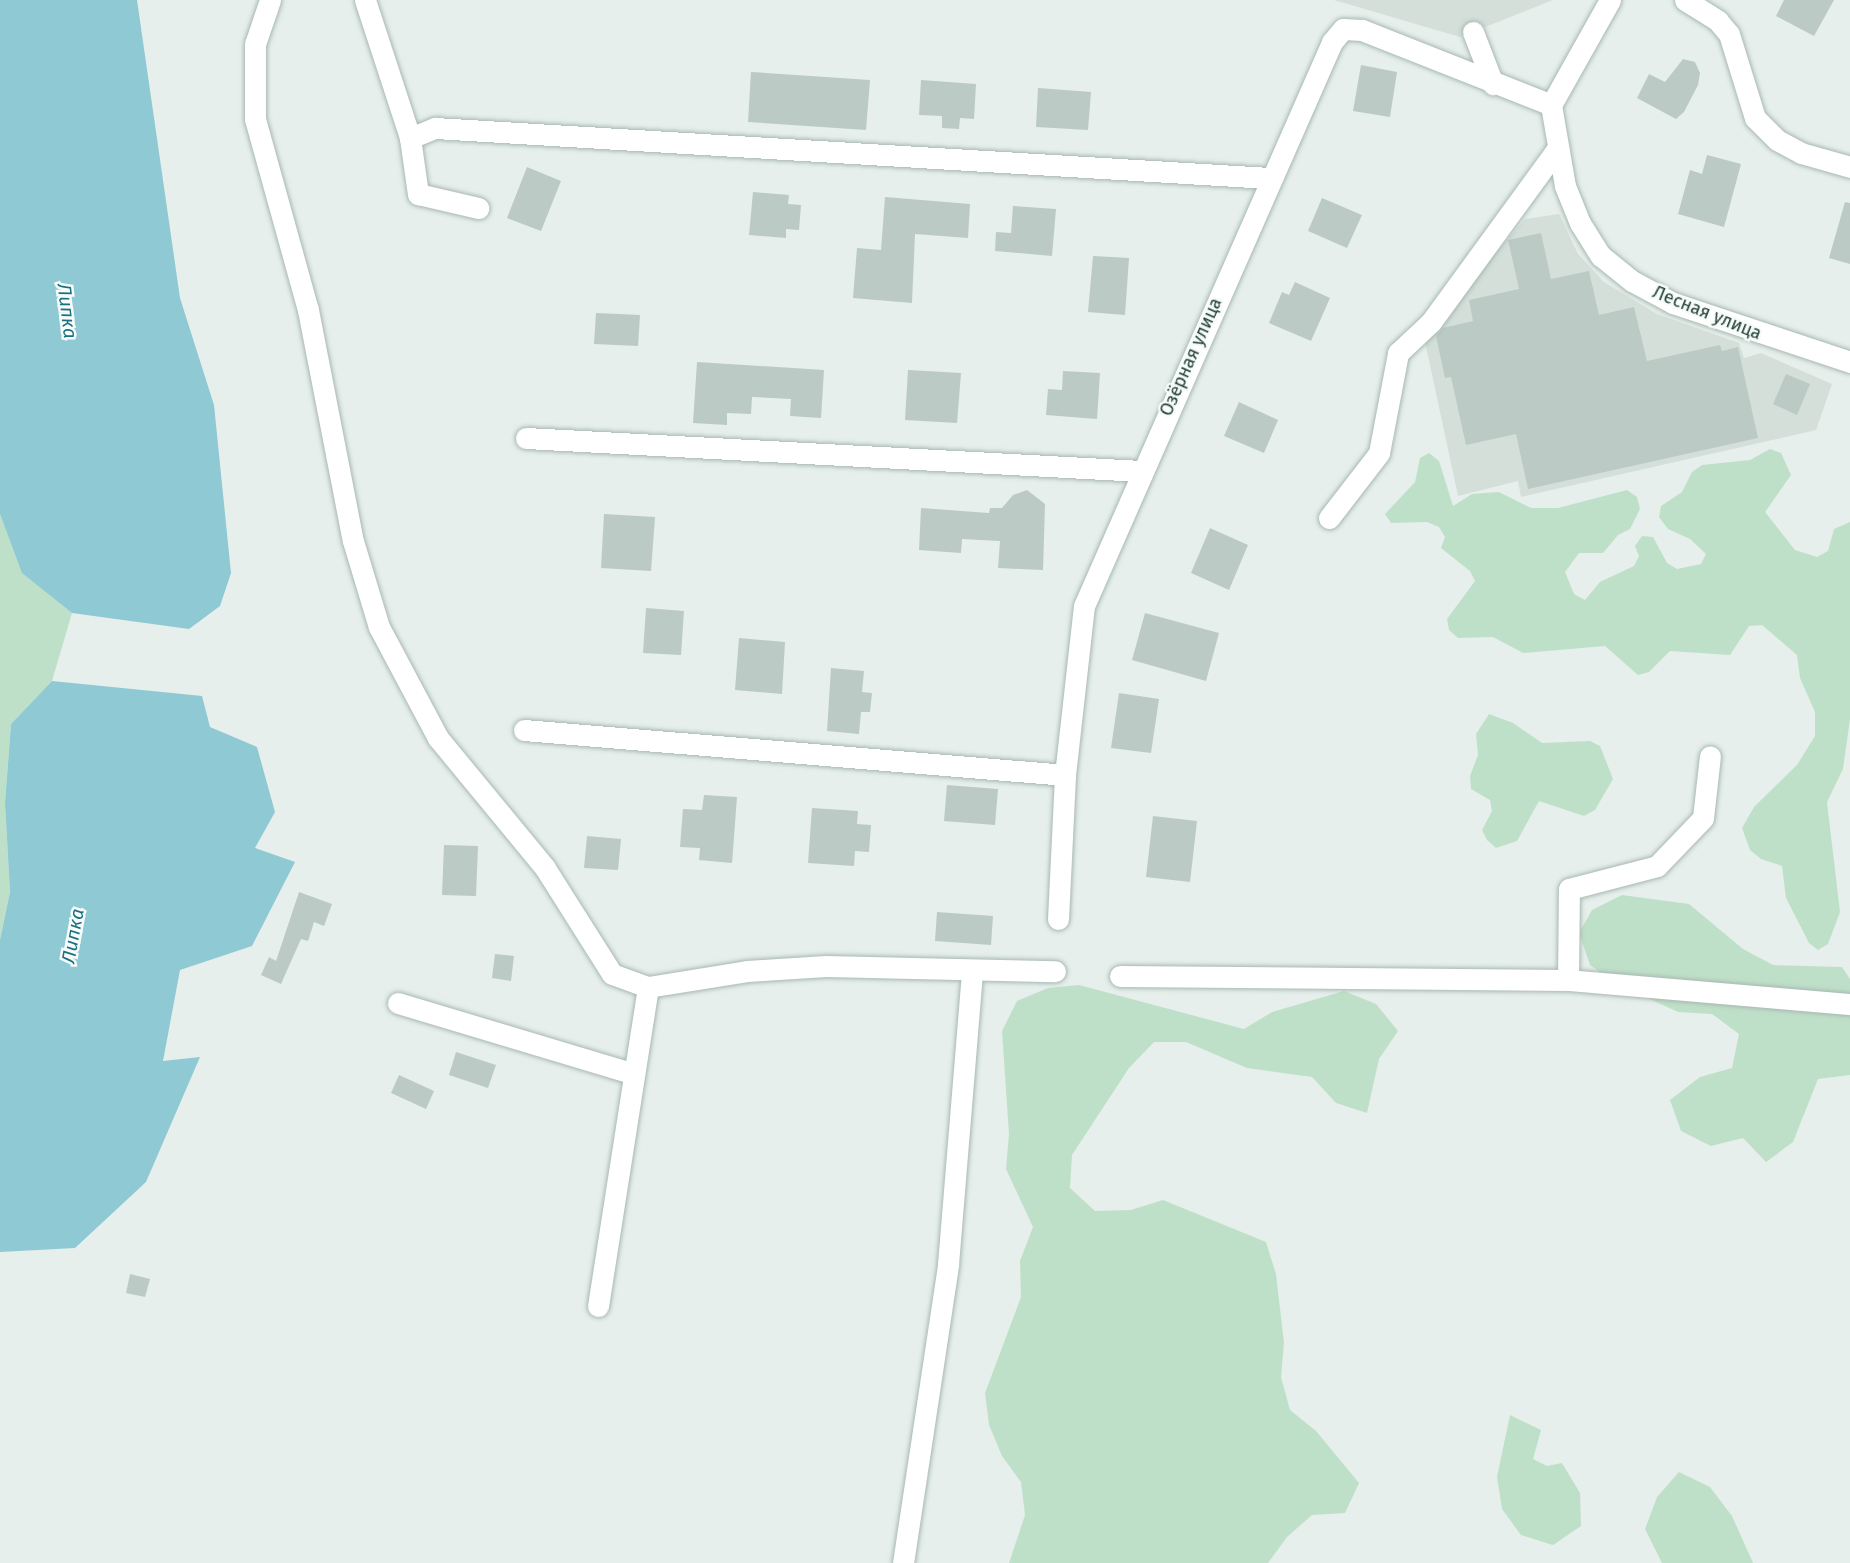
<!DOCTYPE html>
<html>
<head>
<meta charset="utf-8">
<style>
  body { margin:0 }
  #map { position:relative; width:1850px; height:1563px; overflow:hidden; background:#e6efeb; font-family:"Fira Sans",sans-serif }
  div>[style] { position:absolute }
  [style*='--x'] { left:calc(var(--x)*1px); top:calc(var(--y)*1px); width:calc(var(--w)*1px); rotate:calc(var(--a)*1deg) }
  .built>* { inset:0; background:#d4dfda }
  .green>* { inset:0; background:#bfe0c8 }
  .water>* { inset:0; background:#8ec9d4 }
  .building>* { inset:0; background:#bbcac4 }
  .roads { filter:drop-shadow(0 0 2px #a8b8b2) drop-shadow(0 0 2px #a8b8b2) }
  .minor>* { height:21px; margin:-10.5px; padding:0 10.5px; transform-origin:10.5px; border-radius:10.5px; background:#fff }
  span { translate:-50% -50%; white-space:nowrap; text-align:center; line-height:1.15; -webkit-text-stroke:5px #f7fbf9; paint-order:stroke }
  .street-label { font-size:18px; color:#24423a }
  .water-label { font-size:19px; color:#1c6f80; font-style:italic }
</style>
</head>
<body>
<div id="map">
  <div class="built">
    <div style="clip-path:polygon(1334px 0,1553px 0,1460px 37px)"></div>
    <div style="clip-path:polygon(1559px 214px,1578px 254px,1604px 282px,1657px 314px,1739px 343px,1744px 358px,1761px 353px,1832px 384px,1816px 430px,1521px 497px,1518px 481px,1458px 496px,1424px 337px,1525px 219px)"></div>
  </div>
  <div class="green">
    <div style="clip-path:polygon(1770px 449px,1781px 453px,1791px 475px,1765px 512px,1795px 550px,1817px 557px,1828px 551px,1834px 529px,1850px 522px,1850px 719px,1843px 769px,1827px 802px,1840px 912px,1828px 944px,1818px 950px,1809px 943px,1786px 898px,1782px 866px,1761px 859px,1750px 850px,1742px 828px,1754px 807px,1797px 765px,1815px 736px,1815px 712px,1800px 678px,1797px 655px,1762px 625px,1749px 626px,1730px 655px,1670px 651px,1649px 672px,1638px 675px,1605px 646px,1523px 653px,1493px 637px,1458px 638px,1449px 630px,1447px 619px,1475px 581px,1470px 571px,1441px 548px,1445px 537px,1439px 527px,1427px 522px,1391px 523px,1385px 514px,1415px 482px,1420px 458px,1429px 453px,1439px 461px,1453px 506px,1472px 494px,1499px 492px,1531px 508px,1558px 508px,1627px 490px,1637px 497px,1640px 509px,1630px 529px,1618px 535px,1603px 553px,1579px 553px,1565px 572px,1574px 594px,1585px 600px,1600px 582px,1634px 566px,1639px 556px,1635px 546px,1642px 536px,1653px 537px,1667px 563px,1677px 569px,1701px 564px,1706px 554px,1690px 539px,1668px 529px,1659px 517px,1661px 506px,1682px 492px,1692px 472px,1702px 465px,1750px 460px)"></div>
    <div style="clip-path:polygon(0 514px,23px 573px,72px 613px,52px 681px,11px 724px,5px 803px,10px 892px,0 940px)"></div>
    <div style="clip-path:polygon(1489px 714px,1513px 723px,1542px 743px,1590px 741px,1600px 746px,1613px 779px,1595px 810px,1584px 816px,1539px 801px,1517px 841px,1496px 848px,1487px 840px,1482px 830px,1492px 811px,1490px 800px,1471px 789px,1470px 776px,1478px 755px,1476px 734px)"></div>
    <div style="clip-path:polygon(1622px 895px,1689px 904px,1743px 949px,1773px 965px,1842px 967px,1850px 979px,1850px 1075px,1818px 1079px,1793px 1142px,1766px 1162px,1743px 1138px,1711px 1146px,1681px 1131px,1670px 1100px,1700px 1077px,1732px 1068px,1739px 1034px,1712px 1014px,1678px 1012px,1617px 984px,1590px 965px,1579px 933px,1592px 910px)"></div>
    <div style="clip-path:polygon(1079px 985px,1244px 1029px,1272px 1012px,1344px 991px,1376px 1004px,1398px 1031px,1379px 1059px,1367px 1113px,1336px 1103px,1312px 1077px,1247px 1068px,1186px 1042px,1154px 1042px,1129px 1068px,1072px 1155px,1070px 1188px,1095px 1211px,1131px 1210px,1163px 1200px,1266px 1242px,1276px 1274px,1284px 1343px,1281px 1377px,1290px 1410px,1316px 1431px,1359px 1483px,1345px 1513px,1312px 1515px,1287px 1537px,1268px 1563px,1009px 1563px,1025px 1515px,1021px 1482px,1002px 1456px,989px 1425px,985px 1393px,1021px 1297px,1020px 1261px,1033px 1227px,1006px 1169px,1009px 1134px,1002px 1031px,1017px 1001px,1048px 988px)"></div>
    <div style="clip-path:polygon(1510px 1415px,1541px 1430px,1533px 1459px,1547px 1466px,1562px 1463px,1580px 1493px,1581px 1526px,1553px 1545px,1521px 1535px,1502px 1509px,1497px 1477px)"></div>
    <div style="clip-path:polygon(1679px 1472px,1710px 1487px,1732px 1516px,1753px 1563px,1662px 1563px,1645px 1529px,1657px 1497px)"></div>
  </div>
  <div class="water">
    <div style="clip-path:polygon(0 0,137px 0,180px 298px,214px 405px,231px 573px,220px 606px,189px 629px,72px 613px,22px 573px,0 514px)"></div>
    <div style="clip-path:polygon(52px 681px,202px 696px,210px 727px,257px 747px,275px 812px,255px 848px,295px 862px,252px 946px,180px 970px,163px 1061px,200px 1057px,146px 1182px,75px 1248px,0 1252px,0 940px,10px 892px,5px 803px,11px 724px)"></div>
  </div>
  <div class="building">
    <div style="clip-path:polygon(1784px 0,1834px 0,1814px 36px,1776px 16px)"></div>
    <div style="clip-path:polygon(1683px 59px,1695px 62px,1700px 73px,1698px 85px,1684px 112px,1676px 119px,1637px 98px,1649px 74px,1665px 82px)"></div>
    <div style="clip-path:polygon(1361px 65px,1397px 72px,1390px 117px,1353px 111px)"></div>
    <div style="clip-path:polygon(751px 72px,870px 80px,866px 130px,748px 122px)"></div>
    <div style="clip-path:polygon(921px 80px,976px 84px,974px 119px,960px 118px,959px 129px,942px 128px,942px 116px,919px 115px)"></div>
    <div style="clip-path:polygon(1038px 88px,1091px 92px,1088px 130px,1036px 127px)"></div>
    <div style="clip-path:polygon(1707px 155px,1741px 164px,1724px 227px,1678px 214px,1690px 170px,1702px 174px)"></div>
    <div style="clip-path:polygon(527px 167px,561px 181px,541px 231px,507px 218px)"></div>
    <div style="clip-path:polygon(753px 192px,789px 195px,788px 204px,801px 205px,799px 230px,786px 229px,786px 238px,749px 235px)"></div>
    <div style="clip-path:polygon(885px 197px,970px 204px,968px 238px,915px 234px,912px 303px,853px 298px,857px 248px,881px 250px)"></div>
    <div style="clip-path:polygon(1322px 198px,1362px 215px,1347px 248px,1308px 231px)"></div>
    <div style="clip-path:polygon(1845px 202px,1850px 203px,1850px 264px,1829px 258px)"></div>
    <div style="clip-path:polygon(1013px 206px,1056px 209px,1052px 256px,995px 251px,996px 232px,1011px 233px)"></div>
    <div style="clip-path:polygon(1541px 233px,1551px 279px,1589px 271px,1599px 315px,1634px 307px,1647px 361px,1720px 345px,1722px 351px,1738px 347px,1758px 438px,1528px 489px,1516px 434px,1466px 445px,1451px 377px,1445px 378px,1436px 336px,1443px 328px,1473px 321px,1469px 300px,1519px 289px,1508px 240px)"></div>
    <div style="clip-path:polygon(1093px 256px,1129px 258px,1125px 315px,1088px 312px)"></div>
    <div style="clip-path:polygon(1295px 282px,1330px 298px,1311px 341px,1269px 323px,1282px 292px,1289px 295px)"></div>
    <div style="clip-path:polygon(596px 313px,640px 315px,638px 346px,594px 344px)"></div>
    <div style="clip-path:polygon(697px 362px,824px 370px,821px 418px,790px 416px,791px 399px,752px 397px,751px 414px,727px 413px,727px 425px,693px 423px)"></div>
    <div style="clip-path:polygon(908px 370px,961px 373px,957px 423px,905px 420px)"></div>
    <div style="clip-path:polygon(1063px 371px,1100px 373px,1097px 419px,1046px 415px,1048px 389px,1062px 390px)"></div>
    <div style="clip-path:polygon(1786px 374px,1810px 384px,1797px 415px,1773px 404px)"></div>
    <div style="clip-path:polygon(1239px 402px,1278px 420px,1264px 453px,1224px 436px)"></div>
    <div style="clip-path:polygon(1027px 490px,1045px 504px,1043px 570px,998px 568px,1000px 541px,962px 539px,961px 553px,919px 550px,921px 508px,989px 513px,990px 508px,1002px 508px,1013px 495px)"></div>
    <div style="clip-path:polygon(604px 514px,655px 517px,651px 571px,601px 568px)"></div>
    <div style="clip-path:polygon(1210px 528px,1248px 545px,1229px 590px,1191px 573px)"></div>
    <div style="clip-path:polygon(646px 608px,684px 611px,681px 655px,643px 653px)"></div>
    <div style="clip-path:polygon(1145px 613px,1219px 633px,1206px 681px,1132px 660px)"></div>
    <div style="clip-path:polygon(739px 638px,785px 642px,782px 694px,735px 690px)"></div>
    <div style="clip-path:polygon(831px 668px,864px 671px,862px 692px,872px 693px,870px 712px,861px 712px,859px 734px,827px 731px)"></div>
    <div style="clip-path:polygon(1119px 693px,1159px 699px,1151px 753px,1111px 748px)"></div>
    <div style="clip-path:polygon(947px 785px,998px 789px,995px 825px,944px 821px)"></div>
    <div style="clip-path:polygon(704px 795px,737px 797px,732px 863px,699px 860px,700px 848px,680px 847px,683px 809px,702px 810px)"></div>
    <div style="clip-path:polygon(812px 808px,858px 811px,857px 824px,871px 825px,869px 852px,855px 851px,854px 866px,808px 863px)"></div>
    <div style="clip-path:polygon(1153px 816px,1197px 821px,1190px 882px,1146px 877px)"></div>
    <div style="clip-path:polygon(587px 836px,621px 839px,618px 870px,584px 868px)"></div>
    <div style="clip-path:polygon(444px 845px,478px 846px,476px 896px,442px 895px)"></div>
    <div style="clip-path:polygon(299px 892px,332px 904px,324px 926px,314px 922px,308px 941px,301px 939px,281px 984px,261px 975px,269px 957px,276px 961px)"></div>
    <div style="clip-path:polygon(937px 912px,993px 916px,991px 945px,935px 941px)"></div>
    <div style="clip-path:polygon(495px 954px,514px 956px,511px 981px,492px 978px)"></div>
    <div style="clip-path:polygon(456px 1052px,496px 1065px,488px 1088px,449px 1075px)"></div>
    <div style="clip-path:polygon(399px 1075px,434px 1091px,426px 1109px,391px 1093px)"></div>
    <div style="clip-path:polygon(130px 1274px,150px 1279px,145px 1297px,126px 1293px)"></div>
  </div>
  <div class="roads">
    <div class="minor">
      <div style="--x:270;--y:0;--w:46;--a:108.8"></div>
      <div style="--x:255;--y:44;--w:75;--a:90"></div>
      <div style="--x:255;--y:119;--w:198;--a:74.5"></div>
      <div style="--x:308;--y:310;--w:235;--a:79"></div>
      <div style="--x:353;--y:541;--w:90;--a:73.2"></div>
      <div style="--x:379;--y:627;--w:126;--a:62"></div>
      <div style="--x:438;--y:738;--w:168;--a:50.5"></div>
      <div style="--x:545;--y:868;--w:125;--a:57.7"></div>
      <div style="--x:612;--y:974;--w:38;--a:20"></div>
      <div style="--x:648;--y:987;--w:100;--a:-9.2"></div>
      <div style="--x:747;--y:971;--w:79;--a:-3.6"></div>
      <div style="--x:826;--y:966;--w:229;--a:1.3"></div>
      <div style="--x:365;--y:0;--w:145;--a:71.9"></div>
      <div style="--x:410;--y:138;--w:27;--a:-22"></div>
      <div style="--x:435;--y:128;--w:835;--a:3.43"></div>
      <div style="--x:1610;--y:0;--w:120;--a:119.3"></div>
      <div style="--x:1551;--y:105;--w:82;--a:80.2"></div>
      <div style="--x:1565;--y:186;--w:40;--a:68"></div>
      <div style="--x:1580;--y:223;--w:39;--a:58"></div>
      <div style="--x:1601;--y:256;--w:40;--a:39"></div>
      <div style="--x:1632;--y:281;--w:47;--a:28.2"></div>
      <div style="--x:1673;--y:303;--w:187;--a:18.4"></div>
      <div style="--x:1685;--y:0;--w:39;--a:32"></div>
      <div style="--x:1718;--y:21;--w:17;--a:50"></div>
      <div style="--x:1729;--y:34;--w:88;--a:72.8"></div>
      <div style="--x:1755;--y:118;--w:31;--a:45"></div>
      <div style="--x:1777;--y:140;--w:27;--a:28"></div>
      <div style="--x:1801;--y:153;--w:51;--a:15.9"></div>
      <div style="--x:1473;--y:32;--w:56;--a:69"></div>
      <div style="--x:410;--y:138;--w:57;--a:81.9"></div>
      <div style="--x:418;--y:194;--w:62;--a:13.1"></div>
      <div style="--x:526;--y:438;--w:616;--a:3.07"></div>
      <div style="--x:1329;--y:518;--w:82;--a:-52.4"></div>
      <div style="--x:1379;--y:453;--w:102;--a:-79.2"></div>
      <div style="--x:1398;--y:353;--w:45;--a:-43.2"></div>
      <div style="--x:1431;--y:322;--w:215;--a:-53.9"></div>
      <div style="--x:524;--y:730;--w:543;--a:4.75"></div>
      <div style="--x:1058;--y:919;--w:144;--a:-87.2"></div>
      <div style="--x:1065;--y:775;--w:170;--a:-83.6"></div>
      <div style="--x:1084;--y:606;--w:616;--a:-66.26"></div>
      <div style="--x:1332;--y:42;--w:17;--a:-50"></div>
      <div style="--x:1343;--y:29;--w:19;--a:3"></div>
      <div style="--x:1362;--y:30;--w:203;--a:21.6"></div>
      <div style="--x:1120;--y:976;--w:448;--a:0.5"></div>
      <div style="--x:1568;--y:980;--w:283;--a:4.9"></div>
      <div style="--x:1568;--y:980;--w:91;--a:-89.4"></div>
      <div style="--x:1569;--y:889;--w:91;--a:-14.6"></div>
      <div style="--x:1657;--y:866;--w:66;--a:-46.2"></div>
      <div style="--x:1703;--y:818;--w:62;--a:-83.6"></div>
      <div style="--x:398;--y:1003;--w:246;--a:16.7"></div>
      <div style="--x:598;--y:1306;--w:323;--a:-81.1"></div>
      <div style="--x:903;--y:1563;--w:302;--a:-81.4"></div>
      <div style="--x:948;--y:1264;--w:294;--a:-85.3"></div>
    </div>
  </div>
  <div class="street-label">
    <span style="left:1707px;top:313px;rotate:22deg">Лесная улица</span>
    <span style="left:1191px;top:357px;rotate:-66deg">Озёрная улица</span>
  </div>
  <div class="water-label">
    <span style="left:67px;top:311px;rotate:83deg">Липка</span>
    <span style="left:73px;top:936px;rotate:-80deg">Липка</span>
  </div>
</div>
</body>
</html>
